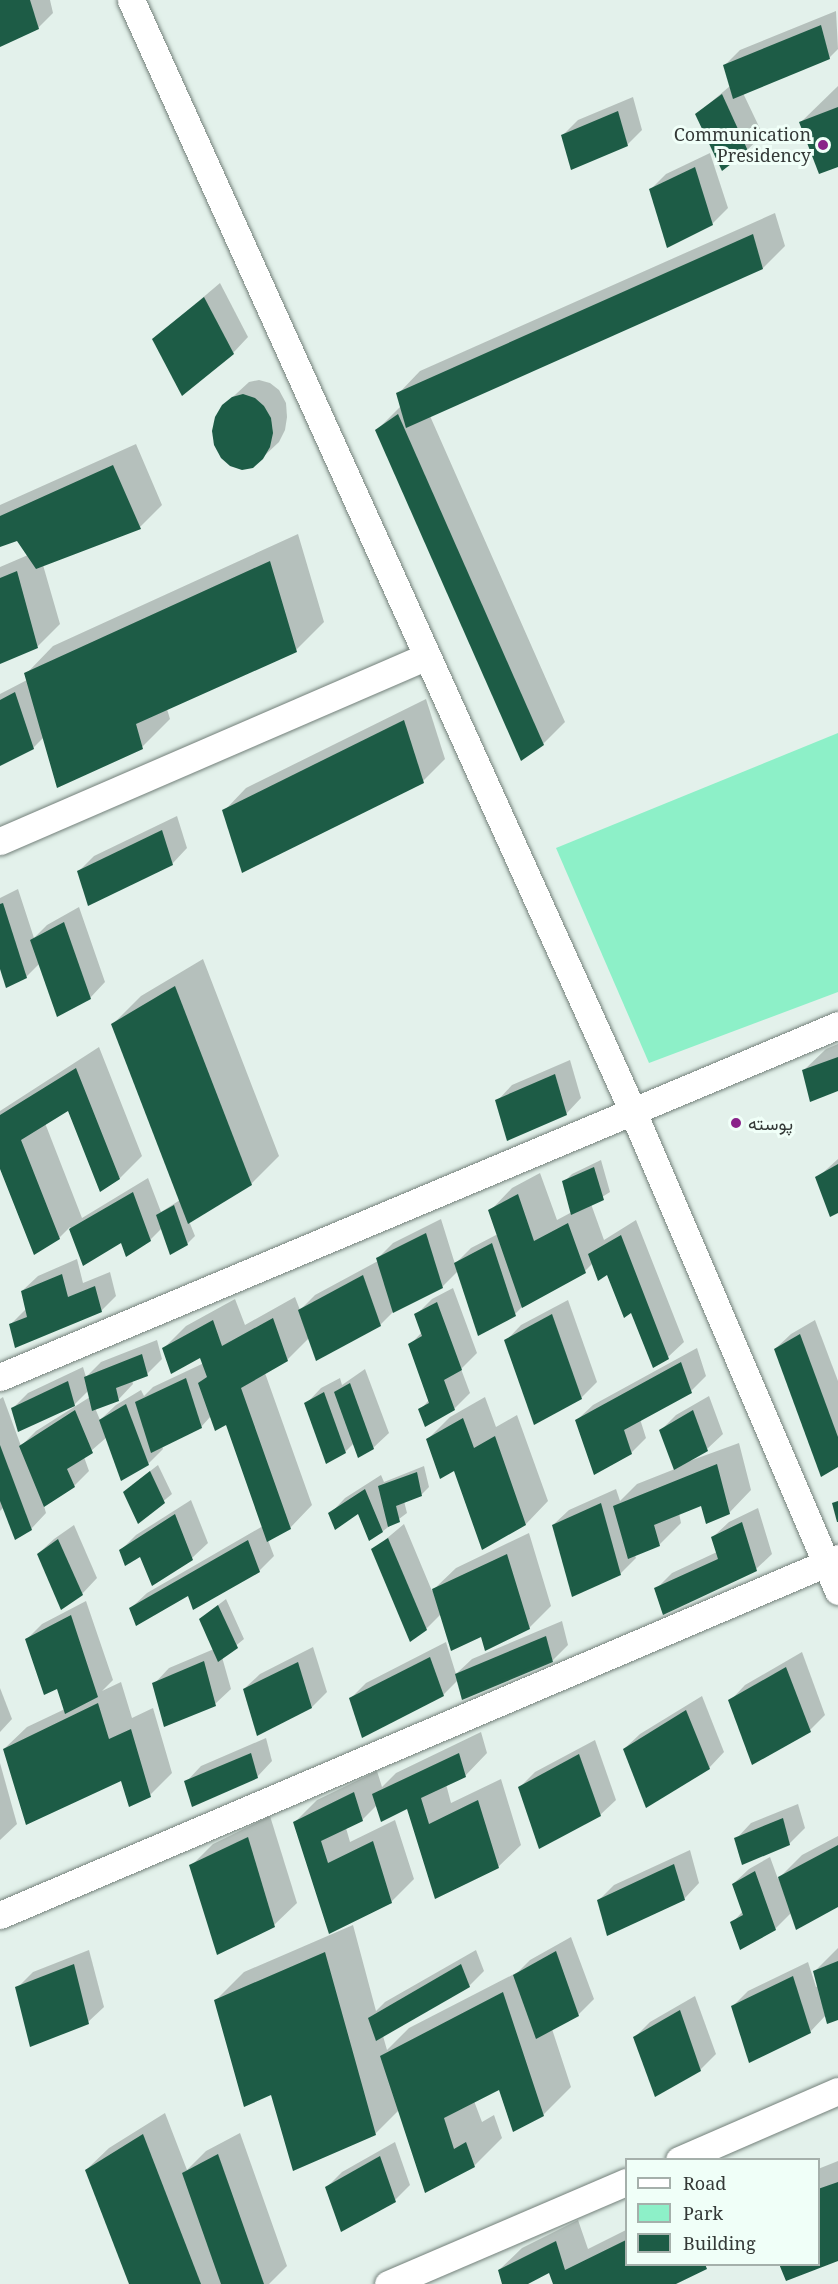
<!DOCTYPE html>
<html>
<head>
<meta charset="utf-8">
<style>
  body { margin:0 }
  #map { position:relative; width:838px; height:2284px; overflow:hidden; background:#e3f1eb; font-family:"Noto Serif",Vazirmatn,serif }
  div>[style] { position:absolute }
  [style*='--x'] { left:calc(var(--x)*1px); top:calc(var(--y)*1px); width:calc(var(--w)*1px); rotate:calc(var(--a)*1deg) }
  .green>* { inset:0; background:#8df0c8 }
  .shadow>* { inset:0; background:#0003 }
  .building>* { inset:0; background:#1d5c46 }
  .roads { filter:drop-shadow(0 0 2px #73807a) drop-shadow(0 0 2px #73807a) }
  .street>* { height:27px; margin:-13.5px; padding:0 13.5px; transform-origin:13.5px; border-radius:13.5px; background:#fff }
  .dots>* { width:16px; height:16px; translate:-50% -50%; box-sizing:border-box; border:3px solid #f0fff8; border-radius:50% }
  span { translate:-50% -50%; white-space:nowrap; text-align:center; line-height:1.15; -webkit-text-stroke:6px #f0fff8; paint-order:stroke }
  .poi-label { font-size:18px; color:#343937 }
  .right { translate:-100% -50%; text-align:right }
  .left { translate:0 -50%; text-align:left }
  .legend { position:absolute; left:625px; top:2158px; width:195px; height:108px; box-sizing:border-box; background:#f0fff8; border:2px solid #a5b0ab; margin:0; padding:8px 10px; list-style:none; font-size:18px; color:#343937 }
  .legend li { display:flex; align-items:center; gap:12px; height:30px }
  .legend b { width:30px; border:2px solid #a5b0ab }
</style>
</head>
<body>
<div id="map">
  <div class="green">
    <div style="clip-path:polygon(838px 733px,838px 992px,649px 1063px,556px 848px)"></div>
  </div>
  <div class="shadow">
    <div style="clip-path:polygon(0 0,50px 0,53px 13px,38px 28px,0 46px)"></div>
    <div style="clip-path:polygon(836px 11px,838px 49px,829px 58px,743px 93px,763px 135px,747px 150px,697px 114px,730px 86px,725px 65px,740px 50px)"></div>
    <div style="clip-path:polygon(838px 86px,838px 166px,801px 122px)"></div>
    <div style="clip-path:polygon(633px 97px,642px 130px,627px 145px,563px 135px,578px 120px)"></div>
    <div style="clip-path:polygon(710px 153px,728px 208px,712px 224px,650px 190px,666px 174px)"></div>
    <div style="clip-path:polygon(775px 213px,785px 246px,763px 268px,430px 416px,565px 722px,543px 744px,377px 430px,401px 406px,398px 394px,420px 371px)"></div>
    <div style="clip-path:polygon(220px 283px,248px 337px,233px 353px,154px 339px)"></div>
    <div style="clip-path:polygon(259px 380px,270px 383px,279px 390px,286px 403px,287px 417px,285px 430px,279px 442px,262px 458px,223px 406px,249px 382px)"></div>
    <div style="clip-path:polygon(136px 444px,162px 505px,140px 527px,43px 565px,60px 624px,38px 646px,0 662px,0 567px,28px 555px,18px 539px,0 545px,0 505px)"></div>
    <div style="clip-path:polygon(298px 534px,324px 622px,296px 650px,167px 709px,170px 719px,142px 747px,44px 737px,33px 748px,0 765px,0 694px,27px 680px,26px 674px,53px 646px)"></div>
    <div style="clip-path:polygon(426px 699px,445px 759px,423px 781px,224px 811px,246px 788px)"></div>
    <div style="clip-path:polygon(177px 816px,187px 848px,172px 864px,79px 871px,94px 856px)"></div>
    <div style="clip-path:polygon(18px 889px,34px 938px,47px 925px,79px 907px,105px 982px,90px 998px,39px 964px,26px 977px,0 964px,0 898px)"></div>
    <div style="clip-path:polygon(203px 959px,279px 1156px,251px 1184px,189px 1221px,195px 1236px,187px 1244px,162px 1228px,150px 1240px,122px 1241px,84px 1264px,70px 1227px,59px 1238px,0 1165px,0 1111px,99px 1047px,142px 1156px,120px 1178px,68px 1108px,45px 1123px,82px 1218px,148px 1178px,161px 1212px,180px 1200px,113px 1024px,141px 996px)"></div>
    <div style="clip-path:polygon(838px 1044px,838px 1090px,803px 1071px,826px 1049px)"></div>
    <div style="clip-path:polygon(570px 1060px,581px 1098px,566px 1114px,497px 1101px,512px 1085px)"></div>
    <div style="clip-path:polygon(838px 1159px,838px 1211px,817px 1178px)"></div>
    <div style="clip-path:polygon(601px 1160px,610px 1192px,591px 1204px,604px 1240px,636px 1220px,684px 1342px,668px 1357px,632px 1311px,608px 1273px,593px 1263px,585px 1271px,524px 1305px,515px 1314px,458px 1271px,442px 1287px,394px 1311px,380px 1325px,309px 1338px,287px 1360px,265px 1373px,312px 1505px,290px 1528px,268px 1540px,274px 1556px,259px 1571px,189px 1594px,131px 1608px,147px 1593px,263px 1526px,226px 1423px,211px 1416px,201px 1427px,162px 1446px,163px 1449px,148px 1464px,107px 1437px,84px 1457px,89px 1471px,74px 1486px,44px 1506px,46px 1513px,31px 1529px,4px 1507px,0 1511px,0 1399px,3px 1397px,21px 1446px,36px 1431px,90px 1397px,89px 1390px,73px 1406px,13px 1408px,28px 1393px,83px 1367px,86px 1377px,101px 1362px,157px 1340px,162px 1359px,147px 1374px,132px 1380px,133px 1384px,118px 1400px,95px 1408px,100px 1420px,116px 1405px,141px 1390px,144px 1396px,153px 1387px,204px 1363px,201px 1356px,164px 1348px,186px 1326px,235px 1299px,245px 1325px,295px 1297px,300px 1310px,315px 1295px,378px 1261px,378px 1258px,393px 1243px,441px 1219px,455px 1264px,471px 1248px,498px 1234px,490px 1211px,512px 1188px,540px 1173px,557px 1220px,572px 1212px,564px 1182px,572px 1174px)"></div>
    <div style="clip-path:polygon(77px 1259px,83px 1283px,110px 1272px,116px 1296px,101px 1311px,10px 1325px,26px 1309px,22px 1291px,38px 1276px)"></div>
    <div style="clip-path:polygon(453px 1288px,477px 1353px,461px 1369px,470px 1393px,454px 1409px,425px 1425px,420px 1410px,429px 1400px,410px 1345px,422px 1332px,416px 1315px,432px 1299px)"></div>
    <div style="clip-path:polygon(568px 1300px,597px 1382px,581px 1398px,506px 1341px,521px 1325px)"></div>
    <div style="clip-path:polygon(815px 1320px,838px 1381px,838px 1465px,775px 1349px,791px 1334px)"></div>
    <div style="clip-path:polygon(697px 1348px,706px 1376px,691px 1391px,640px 1419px,646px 1438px,631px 1453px,577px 1420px,593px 1405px)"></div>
    <div style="clip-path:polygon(365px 1369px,389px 1433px,373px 1448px,354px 1443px,345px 1452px,306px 1404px,321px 1388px,340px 1378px,342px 1385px)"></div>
    <div style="clip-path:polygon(709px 1396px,723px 1434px,707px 1449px,684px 1463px,739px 1443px,751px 1490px,729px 1513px,702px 1504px,679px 1513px,681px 1523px,659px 1545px,635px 1555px,636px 1558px,620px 1574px,553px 1525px,569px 1510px,616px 1489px,620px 1501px,637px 1484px,675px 1469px,661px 1430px,676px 1415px)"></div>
    <div style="clip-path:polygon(485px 1397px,496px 1427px,517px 1415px,548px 1501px,526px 1524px,454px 1469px,428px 1439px,450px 1417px)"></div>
    <div style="clip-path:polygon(158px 1465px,172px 1494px,138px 1522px,132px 1485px)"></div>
    <div style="clip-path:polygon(424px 1466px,429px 1487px,422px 1494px,404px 1501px,407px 1513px,383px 1531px,359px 1512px,330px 1514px,345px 1498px,381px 1475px,384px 1482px)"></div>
    <div style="clip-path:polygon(191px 1500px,208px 1543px,192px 1558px,141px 1555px,121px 1550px,136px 1535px)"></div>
    <div style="clip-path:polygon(758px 1508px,772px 1554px,756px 1569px,656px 1589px,672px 1573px,717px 1552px,713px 1537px,729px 1522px)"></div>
    <div style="clip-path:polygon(404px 1524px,432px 1591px,456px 1568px,529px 1533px,551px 1606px,529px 1628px,482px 1635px,441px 1614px,426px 1629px,373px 1550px)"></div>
    <div style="clip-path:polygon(74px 1525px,97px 1578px,82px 1594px,38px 1554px,54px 1539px)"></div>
    <div style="clip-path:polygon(226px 1599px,244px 1639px,222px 1657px,231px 1689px,215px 1704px,154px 1684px,169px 1668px,214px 1649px,200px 1619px)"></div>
    <div style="clip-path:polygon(86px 1601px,113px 1680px,102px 1691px,121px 1682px,132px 1718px,153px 1708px,172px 1773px,150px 1795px,122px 1779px,4px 1749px,27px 1727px,65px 1709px,57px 1686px,27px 1639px,42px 1624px)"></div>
    <div style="clip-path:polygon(562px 1621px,568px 1645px,553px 1660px,458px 1680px,443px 1695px,351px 1698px,366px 1683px,446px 1642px,456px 1674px,472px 1659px)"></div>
    <div style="clip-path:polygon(313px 1647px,327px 1692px,312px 1707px,244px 1689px,260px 1674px)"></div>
    <div style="clip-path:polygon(802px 1652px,825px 1715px,810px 1730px,730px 1701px,745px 1685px)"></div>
    <div style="clip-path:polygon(0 1688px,12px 1719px,0 1732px)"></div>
    <div style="clip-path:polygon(702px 1696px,724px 1752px,709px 1768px,624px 1749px,640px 1734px)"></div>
    <div style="clip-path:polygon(481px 1732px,487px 1753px,465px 1776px,446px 1784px,451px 1803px,501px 1779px,521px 1845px,498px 1867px,436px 1896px,408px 1807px,377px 1805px,362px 1820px,346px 1828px,350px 1842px,395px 1820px,414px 1879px,391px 1902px,330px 1932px,295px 1822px,317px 1800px,377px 1771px,382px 1787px,396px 1773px)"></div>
    <div style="clip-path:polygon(266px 1738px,272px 1761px,257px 1777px,186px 1782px,201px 1766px)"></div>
    <div style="clip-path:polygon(595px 1740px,616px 1800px,600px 1815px,520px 1787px,535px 1772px)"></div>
    <div style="clip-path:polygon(0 1763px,17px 1824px,0 1840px)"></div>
    <div style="clip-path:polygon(798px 1804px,805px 1828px,789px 1844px,736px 1839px,751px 1823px)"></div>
    <div style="clip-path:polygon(270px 1816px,297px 1903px,274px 1925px,191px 1866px,213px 1844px)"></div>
    <div style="clip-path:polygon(838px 1836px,838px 1906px,792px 1912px,775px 1929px,732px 1923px,743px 1911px,733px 1884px,749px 1869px,770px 1857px,778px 1879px,802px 1855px)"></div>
    <div style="clip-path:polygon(690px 1850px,699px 1883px,684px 1899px,598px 1901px,614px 1885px)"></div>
    <div style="clip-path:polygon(353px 1925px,376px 2011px,385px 2002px,476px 1950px,484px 1971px,469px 1986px,383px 2036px,387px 2050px,409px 2028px,518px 1972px,530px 1960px,571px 1937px,594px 1999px,578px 2015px,552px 2029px,571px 2087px,543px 2115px,500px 2088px,474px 2101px,482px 2122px,494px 2115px,502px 2138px,474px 2166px,399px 2110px,375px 2134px,272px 2093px,216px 2000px,244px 1972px)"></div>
    <div style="clip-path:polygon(838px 1948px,838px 2018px,826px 2015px,810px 2032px,733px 2006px,748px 1991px,808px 1962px,816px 1987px,818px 1986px,815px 1971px)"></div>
    <div style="clip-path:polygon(89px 1950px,104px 2007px,88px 2022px,17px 1988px,33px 1972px)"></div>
    <div style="clip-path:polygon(695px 1996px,716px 2054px,700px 2070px,635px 2037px,650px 2022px)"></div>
    <div style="clip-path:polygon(165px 2113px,187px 2170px,206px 2151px,240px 2133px,287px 2266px,269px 2284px,131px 2284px,86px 2170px,109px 2148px)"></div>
    <div style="clip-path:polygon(395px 2142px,410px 2185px,395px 2200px,327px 2187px,342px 2172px)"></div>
    <div style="clip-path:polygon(838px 2161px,838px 2259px,787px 2280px,818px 2264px,818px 2169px)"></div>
    <div style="clip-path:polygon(578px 2220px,588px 2249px,626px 2230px,626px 2264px,709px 2264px,673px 2284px,554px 2284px,550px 2271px,525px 2284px,504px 2284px,499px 2270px,522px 2248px)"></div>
  </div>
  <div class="building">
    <div style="clip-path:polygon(0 0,30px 0,39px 29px,0 47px)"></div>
    <div style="clip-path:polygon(821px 25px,830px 59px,733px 99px,723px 65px)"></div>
    <div style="clip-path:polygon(722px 94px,748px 151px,722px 171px,695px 114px)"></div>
    <div style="clip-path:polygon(838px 107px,838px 167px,819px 174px,799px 122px)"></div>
    <div style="clip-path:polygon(618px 111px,628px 146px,571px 170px,561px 135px)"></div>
    <div style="clip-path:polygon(695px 167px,713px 225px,667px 248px,649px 189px)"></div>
    <div style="clip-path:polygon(753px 234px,763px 269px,406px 428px,396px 393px)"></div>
    <div style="clip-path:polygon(204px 297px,234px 354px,182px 396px,152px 339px)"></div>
    <div style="clip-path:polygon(243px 394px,255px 398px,264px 406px,271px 418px,273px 433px,270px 447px,263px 459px,253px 468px,242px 470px,230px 466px,221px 458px,214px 445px,212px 431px,215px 417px,222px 405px,232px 397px)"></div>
    <div style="clip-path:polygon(398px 414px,544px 745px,521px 761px,375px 430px)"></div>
    <div style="clip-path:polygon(113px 465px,141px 529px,36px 569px,17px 541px,0 547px,0 516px)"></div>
    <div style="clip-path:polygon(270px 561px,297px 652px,136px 724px,143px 749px,57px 788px,24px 673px)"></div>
    <div style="clip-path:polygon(17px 571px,38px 648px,0 664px,0 578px)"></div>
    <div style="clip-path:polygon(15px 692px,34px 749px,0 766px,0 700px)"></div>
    <div style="clip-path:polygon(404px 720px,424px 783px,242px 873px,222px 810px)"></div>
    <div style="clip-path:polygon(162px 830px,173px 865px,88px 906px,77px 871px)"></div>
    <div style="clip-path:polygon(3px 903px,27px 978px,6px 988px,0 969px,0 904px)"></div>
    <div style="clip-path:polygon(64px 922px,91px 999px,57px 1017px,30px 940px)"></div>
    <div style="clip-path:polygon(175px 986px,252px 1185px,188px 1224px,111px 1024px)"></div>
    <div style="clip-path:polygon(838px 1057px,838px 1091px,810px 1102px,802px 1070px)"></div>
    <div style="clip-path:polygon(76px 1068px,120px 1179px,100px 1192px,68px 1111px,21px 1140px,60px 1239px,34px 1255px,0 1169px,0 1115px)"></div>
    <div style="clip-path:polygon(555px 1074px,567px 1115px,507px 1141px,495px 1100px)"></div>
    <div style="clip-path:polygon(838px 1164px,838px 1213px,830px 1217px,815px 1177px)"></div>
    <div style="clip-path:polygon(594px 1167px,604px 1200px,571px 1215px,562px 1181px)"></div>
    <div style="clip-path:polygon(133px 1192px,151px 1241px,126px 1257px,121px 1243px,83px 1266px,69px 1229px)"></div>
    <div style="clip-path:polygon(518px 1194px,534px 1241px,568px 1223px,586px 1273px,522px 1308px,488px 1210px)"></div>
    <div style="clip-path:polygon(174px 1205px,188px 1245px,170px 1255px,156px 1215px)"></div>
    <div style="clip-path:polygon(426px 1233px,443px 1288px,393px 1313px,376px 1258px)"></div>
    <div style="clip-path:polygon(621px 1235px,669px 1359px,653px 1368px,631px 1313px,624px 1318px,607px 1275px,598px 1281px,588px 1254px)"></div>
    <div style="clip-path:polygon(492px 1243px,516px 1316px,478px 1336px,454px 1263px)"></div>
    <div style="clip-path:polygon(62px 1274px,68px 1297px,95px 1286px,102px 1312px,15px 1348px,9px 1324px,27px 1317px,21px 1291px)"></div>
    <div style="clip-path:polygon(363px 1275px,381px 1326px,316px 1361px,298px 1310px)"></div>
    <div style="clip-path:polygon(437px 1302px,462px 1370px,444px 1380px,455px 1410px,425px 1427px,418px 1409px,429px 1403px,408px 1344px,422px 1336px,414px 1314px)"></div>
    <div style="clip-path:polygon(552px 1314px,582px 1399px,534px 1425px,504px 1340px)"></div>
    <div style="clip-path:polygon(273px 1318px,288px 1361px,241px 1388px,291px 1529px,267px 1542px,226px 1425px,215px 1431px,198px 1383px,207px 1377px,200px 1358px,171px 1374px,162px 1348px,213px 1320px,222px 1346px)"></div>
    <div style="clip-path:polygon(800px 1334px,838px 1437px,838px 1467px,821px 1477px,774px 1349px)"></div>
    <div style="clip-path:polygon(142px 1354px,148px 1376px,116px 1388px,119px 1401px,92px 1411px,84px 1377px)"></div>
    <div style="clip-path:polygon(681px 1362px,692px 1393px,624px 1430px,632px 1454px,594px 1475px,575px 1420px)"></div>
    <div style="clip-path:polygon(186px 1378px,202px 1428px,151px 1453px,135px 1402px)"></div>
    <div style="clip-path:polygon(68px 1381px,75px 1406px,18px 1432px,11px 1408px)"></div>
    <div style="clip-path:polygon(350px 1383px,374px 1449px,358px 1458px,334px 1392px)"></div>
    <div style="clip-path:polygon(324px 1392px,346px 1453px,326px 1464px,304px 1403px)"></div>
    <div style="clip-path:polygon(126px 1404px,149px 1465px,121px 1481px,99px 1420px)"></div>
    <div style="clip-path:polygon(75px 1410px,93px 1453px,67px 1469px,75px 1487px,44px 1507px,19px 1446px)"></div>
    <div style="clip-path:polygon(693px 1410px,708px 1451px,674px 1470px,659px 1430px)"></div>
    <div style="clip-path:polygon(463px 1418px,474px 1448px,495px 1436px,526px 1525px,482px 1550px,454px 1471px,440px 1479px,426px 1439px)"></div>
    <div style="clip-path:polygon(0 1445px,32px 1530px,15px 1540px,0 1501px)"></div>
    <div style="clip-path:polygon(717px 1464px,730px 1514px,706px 1524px,701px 1506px,654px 1525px,660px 1546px,628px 1559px,613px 1506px)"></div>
    <div style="clip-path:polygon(150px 1471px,165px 1503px,138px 1524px,123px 1492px)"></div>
    <div style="clip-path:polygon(417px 1472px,422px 1496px,396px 1506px,400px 1522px,388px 1527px,378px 1486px)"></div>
    <div style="clip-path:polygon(365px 1489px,383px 1532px,369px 1541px,358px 1514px,335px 1530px,328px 1513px)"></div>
    <div style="clip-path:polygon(838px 1501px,838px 1522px,837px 1522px,832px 1503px)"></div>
    <div style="clip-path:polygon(601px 1503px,621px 1575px,572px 1597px,552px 1525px)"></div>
    <div style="clip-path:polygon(175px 1514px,193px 1560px,152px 1586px,140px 1557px,125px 1566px,119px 1550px)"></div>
    <div style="clip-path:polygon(742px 1522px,757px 1571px,663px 1615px,654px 1588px,718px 1559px,711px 1537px)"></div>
    <div style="clip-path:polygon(388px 1538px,427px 1630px,410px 1642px,371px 1549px)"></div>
    <div style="clip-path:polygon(58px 1539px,83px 1595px,61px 1610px,37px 1554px)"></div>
    <div style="clip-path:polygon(248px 1540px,260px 1572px,193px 1610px,188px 1596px,136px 1626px,129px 1608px)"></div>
    <div style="clip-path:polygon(507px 1554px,530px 1629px,485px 1651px,481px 1637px,451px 1651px,432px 1589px)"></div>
    <div style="clip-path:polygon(218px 1605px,238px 1648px,218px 1662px,199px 1619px)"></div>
    <div style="clip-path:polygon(71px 1615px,98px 1697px,65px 1714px,57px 1689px,44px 1695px,25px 1639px)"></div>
    <div style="clip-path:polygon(546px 1636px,553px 1662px,462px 1700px,455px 1674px)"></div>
    <div style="clip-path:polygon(430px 1657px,444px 1696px,362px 1738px,349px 1698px)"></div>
    <div style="clip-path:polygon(204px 1661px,216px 1706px,164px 1727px,152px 1683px)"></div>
    <div style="clip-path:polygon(298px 1662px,312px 1708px,257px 1736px,243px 1689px)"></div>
    <div style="clip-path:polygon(786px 1667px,811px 1732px,752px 1765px,728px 1700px)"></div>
    <div style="clip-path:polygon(98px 1703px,109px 1739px,131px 1729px,151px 1797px,129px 1807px,121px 1781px,26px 1825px,3px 1749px)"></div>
    <div style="clip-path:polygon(686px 1710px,710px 1769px,646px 1808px,623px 1749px)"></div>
    <div style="clip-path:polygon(251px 1753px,258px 1778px,192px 1807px,184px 1781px)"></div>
    <div style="clip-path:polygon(459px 1753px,466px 1777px,421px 1798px,429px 1824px,478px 1800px,499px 1868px,435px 1899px,407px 1809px,381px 1822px,372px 1794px)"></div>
    <div style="clip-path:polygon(579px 1754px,601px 1816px,539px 1849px,518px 1787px)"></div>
    <div style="clip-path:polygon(354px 1792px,363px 1821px,321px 1841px,328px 1863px,373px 1841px,392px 1903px,329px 1934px,293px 1822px)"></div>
    <div style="clip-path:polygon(783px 1818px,790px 1845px,742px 1865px,734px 1838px)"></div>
    <div style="clip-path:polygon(248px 1837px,275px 1927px,217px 1955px,189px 1865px)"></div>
    <div style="clip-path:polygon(838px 1845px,838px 1907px,796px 1930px,778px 1877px)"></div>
    <div style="clip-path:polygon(674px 1864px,685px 1900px,607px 1936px,597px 1900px)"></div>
    <div style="clip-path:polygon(755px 1871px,776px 1930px,740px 1950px,730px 1922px,743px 1915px,732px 1884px)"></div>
    <div style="clip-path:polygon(556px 1951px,579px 2016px,536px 2039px,513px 1975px)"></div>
    <div style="clip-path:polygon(325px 1952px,376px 2135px,293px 2171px,271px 2095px,244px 2107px,214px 2000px)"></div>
    <div style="clip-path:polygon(838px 1961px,838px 2020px,827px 2024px,813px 1971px)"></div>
    <div style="clip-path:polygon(74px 1964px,89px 2024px,30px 2047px,15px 1987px)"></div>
    <div style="clip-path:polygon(461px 1964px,470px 1987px,376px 2041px,368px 2018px)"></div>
    <div style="clip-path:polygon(793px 1976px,811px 2033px,749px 2063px,731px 2006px)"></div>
    <div style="clip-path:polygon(503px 1992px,544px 2116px,513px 2132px,499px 2090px,444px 2118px,454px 2149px,466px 2142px,475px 2167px,425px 2193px,380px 2056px)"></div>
    <div style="clip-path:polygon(680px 2010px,701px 2071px,655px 2097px,633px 2037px)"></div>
    <div style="clip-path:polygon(143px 2134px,201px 2284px,129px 2284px,85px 2170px)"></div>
    <div style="clip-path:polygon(218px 2154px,264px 2284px,221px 2284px,182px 2173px)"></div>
    <div style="clip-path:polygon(380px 2156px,396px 2202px,341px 2232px,325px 2187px)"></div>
    <div style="clip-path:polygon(838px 2182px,838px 2261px,786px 2281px,779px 2264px,818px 2264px,818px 2189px)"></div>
    <div style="clip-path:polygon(626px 2240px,626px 2264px,705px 2264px,707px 2269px,676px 2284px,553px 2284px,549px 2273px,528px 2284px,502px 2284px,498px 2270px,556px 2241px,565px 2270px)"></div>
  </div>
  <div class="roads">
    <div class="street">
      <div style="--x:131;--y:0;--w:1220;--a:65.7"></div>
      <div style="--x:633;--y:1112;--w:521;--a:66.83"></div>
      <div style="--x:0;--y:841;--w:465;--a:-23.4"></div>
      <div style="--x:0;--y:1377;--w:909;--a:-22.78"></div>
      <div style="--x:0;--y:1915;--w:911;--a:-23.07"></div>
      <div style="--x:679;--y:2160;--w:173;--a:-23.5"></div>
      <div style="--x:388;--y:2284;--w:259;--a:-23.2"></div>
    </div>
  </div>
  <div class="dots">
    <div style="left:823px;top:145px;background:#892289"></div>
    <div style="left:736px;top:1123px;background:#892289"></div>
  </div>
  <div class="poi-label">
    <span class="right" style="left:811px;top:145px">Communication<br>Presidency</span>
    <span class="left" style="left:748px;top:1123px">پوسته</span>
  </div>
  <ul class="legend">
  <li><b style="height:8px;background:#fff"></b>Road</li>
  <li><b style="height:16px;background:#8df0c8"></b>Park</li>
  <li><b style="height:16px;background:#1d5c46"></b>Building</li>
  </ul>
</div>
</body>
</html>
